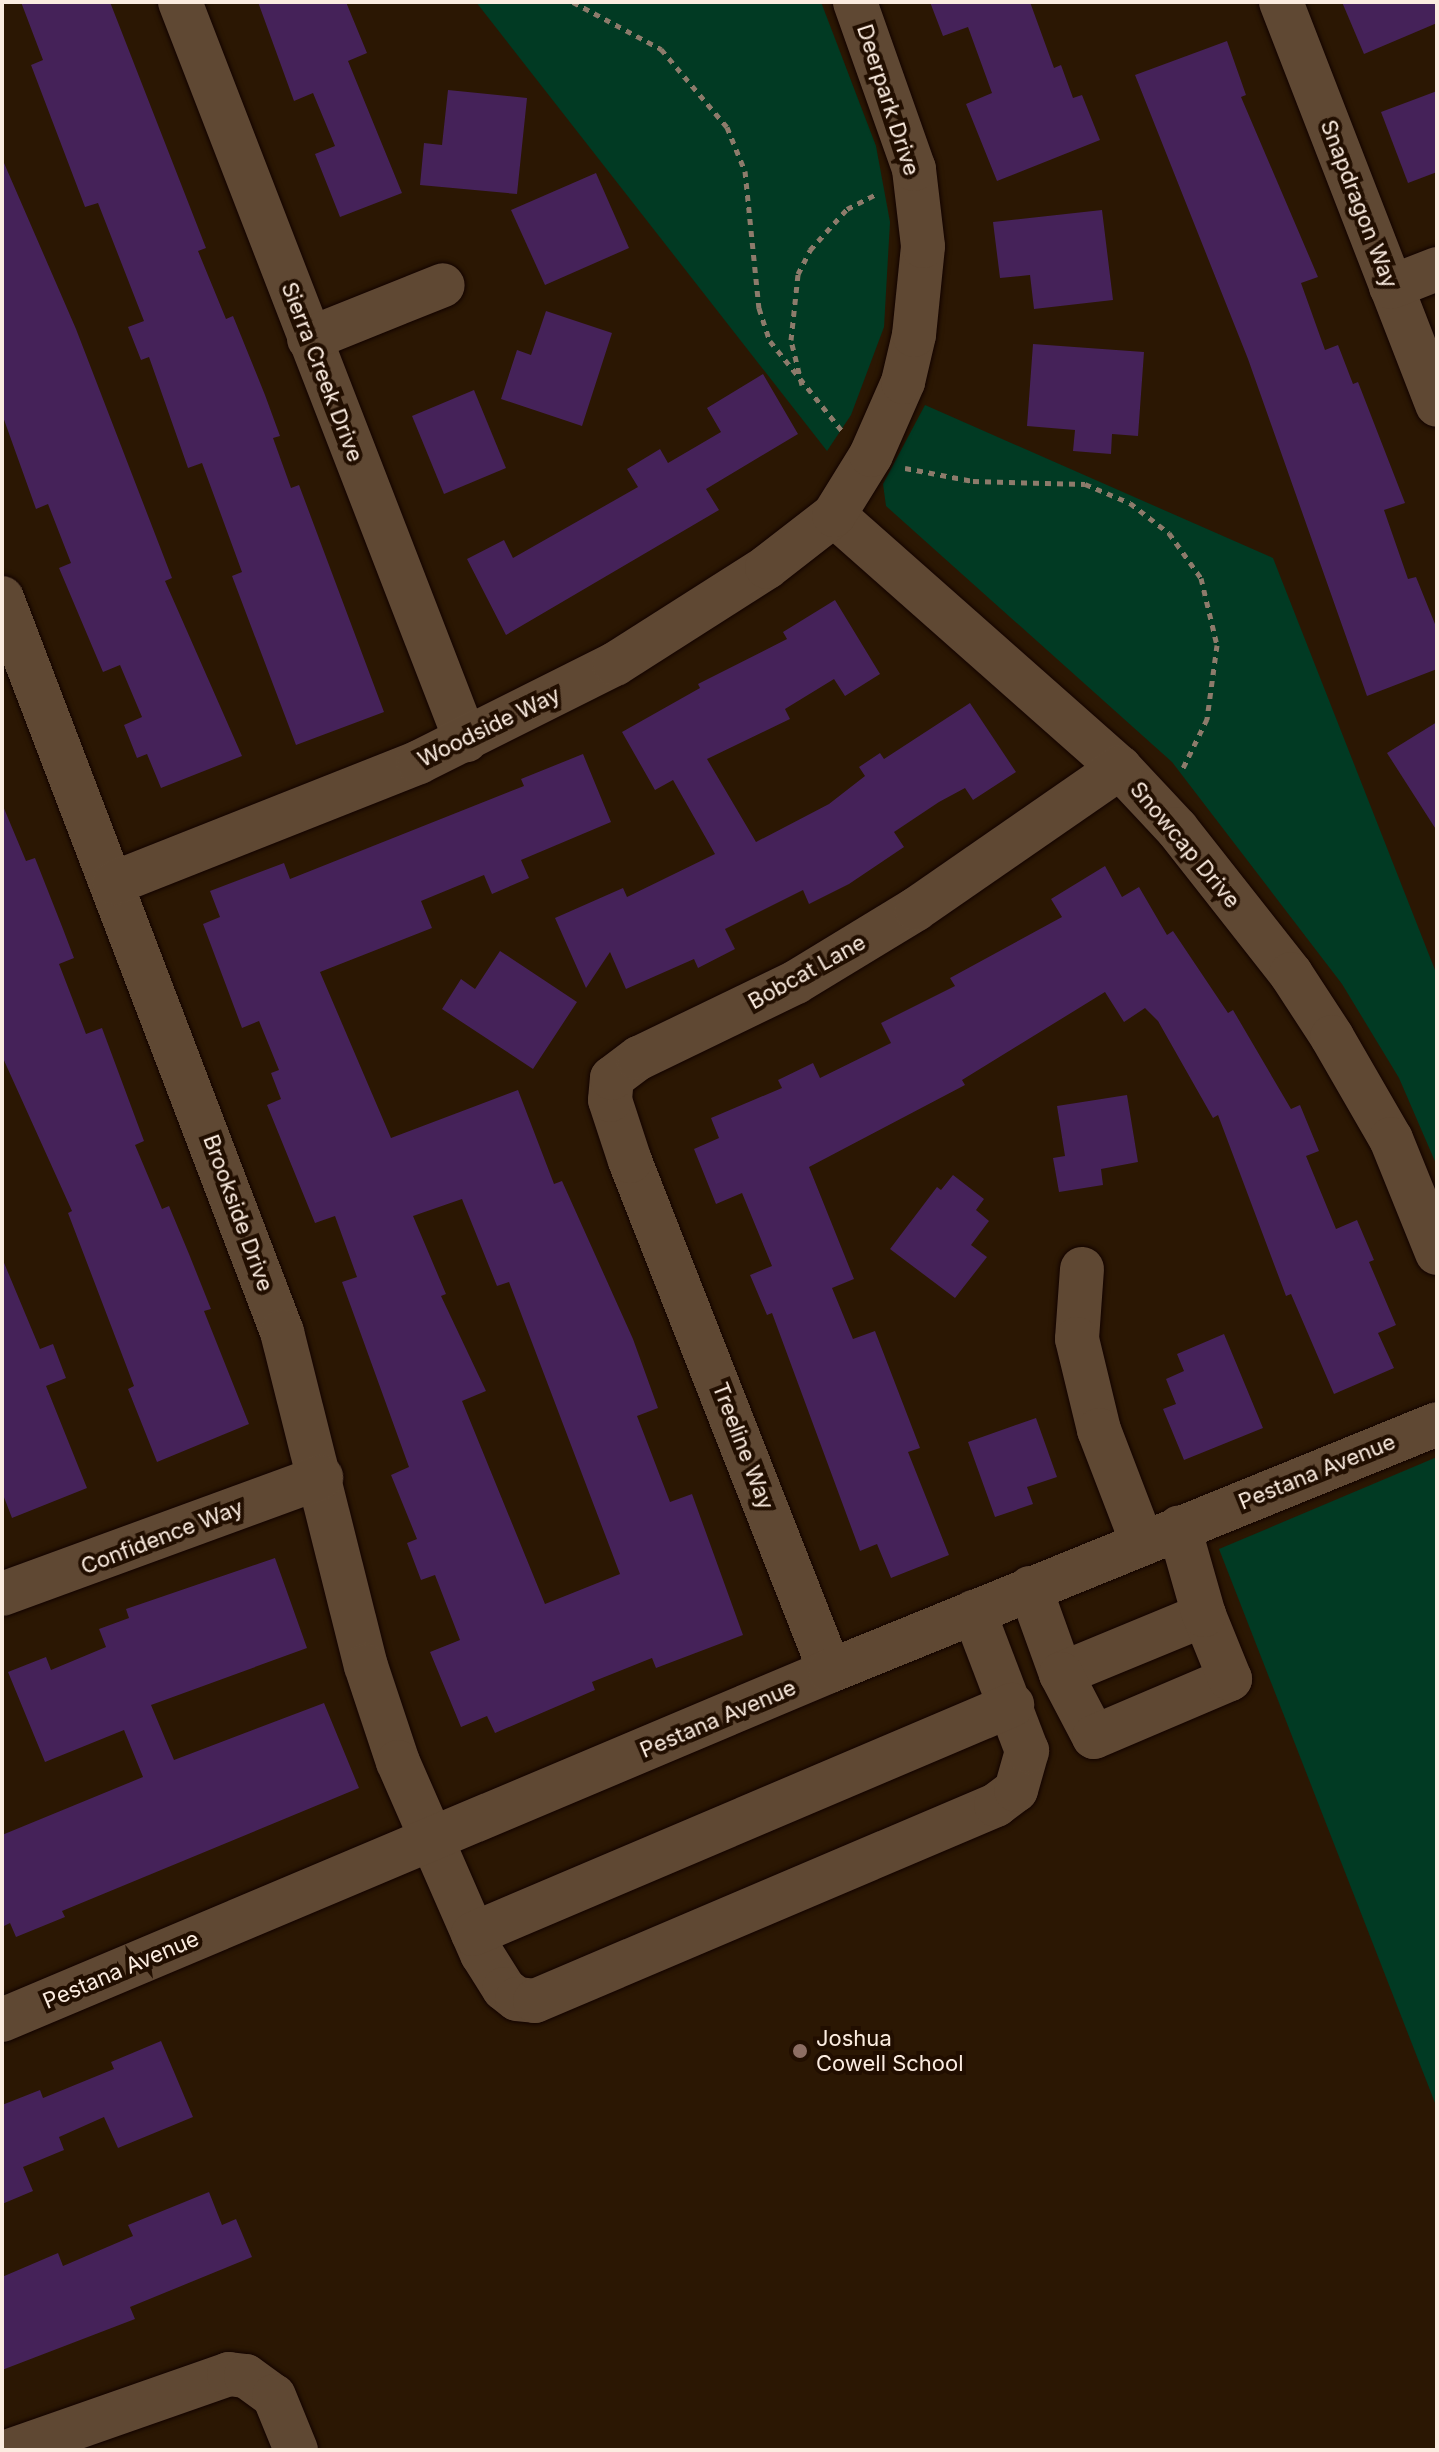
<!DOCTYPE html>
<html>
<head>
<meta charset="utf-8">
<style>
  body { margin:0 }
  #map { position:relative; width:1439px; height:2452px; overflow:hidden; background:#2b1703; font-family:Inter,sans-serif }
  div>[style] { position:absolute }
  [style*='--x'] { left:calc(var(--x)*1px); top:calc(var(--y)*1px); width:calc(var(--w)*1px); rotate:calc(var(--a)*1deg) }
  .green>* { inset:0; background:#013a23 }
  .building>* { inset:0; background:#452259 }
  .path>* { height:5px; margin-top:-2.5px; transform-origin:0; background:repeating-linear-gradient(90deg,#8d7b6b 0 6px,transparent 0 12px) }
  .roads { filter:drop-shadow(0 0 2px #120300) drop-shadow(0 0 2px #120300) }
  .minor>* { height:44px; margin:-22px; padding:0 22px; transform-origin:22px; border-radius:22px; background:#5f4833 }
  .dots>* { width:22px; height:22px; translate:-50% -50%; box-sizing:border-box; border:4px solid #210e00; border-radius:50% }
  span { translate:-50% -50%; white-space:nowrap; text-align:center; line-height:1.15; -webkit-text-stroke:8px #210e00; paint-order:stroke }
  .street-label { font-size:22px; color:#fbece0 }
  .poi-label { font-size:22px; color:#fbece0 }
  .left { translate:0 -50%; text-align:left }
  .frame { position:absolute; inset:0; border:4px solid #fbece0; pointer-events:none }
</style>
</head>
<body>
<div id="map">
  <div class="green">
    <div style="clip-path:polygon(476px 2px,821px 2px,876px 146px,890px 222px,884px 327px,851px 415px,827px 451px)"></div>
    <div style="clip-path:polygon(925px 405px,1273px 558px,1437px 975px,1437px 1166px,1399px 1078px,1342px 984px,1172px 762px,886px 506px,883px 484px)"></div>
    <div style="clip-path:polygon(1437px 1457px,1437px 2108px,1219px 1549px)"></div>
  </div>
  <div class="building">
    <div style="clip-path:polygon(21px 2px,110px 2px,206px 248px,198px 251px,226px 319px,233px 316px,265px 395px,280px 436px,273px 438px,291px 488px,299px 485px,384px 712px,296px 745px,232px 576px,242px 572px,202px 463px,188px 468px,149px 357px,141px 360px,128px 327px,144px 321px,98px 203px,85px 207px,31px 65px,43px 60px)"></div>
    <div style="clip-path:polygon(258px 2px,346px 2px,367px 53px,348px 61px,402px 193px,340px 217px,315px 154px,335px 146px,313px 93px,294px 101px)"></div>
    <div style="clip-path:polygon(930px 2px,1030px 2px,1054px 68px,1061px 65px,1073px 98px,1082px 95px,1100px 140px,997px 181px,966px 104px,992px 93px,968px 27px,943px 36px)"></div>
    <div style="clip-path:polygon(1342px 2px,1437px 2px,1437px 23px,1364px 54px)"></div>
    <div style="clip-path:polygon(1227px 41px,1246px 95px,1241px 97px,1318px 277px,1301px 283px,1325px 350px,1338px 345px,1353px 384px,1358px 382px,1405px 503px,1384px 510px,1408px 579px,1416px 577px,1437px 629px,1437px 669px,1367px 696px,1248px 359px,1135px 75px)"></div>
    <div style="clip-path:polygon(448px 90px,527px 98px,517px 194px,420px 185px,424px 143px,442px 145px)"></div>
    <div style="clip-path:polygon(1437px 91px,1437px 172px,1408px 183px,1381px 112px)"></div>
    <div style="clip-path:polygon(4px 163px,76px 329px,172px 578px,165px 581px,242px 756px,161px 788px,147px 754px,137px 758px,124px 725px,142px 717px,120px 665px,103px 672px,59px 568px,71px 563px,48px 504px,36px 509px,2px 414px)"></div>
    <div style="clip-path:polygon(596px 173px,629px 248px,545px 285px,511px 210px)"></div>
    <div style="clip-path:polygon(1102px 210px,1113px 300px,1034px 309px,1030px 275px,1000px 278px,993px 222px)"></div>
    <div style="clip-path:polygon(546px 311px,612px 333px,582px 426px,501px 399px,517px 350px,531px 355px)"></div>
    <div style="clip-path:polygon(1033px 344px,1144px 352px,1138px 436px,1112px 434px,1111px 454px,1073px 451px,1075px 430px,1027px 426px)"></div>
    <div style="clip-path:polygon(763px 374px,798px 434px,706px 489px,719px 510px,506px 635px,467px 559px,504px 540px,513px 558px,638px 487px,627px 469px,660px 449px,668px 463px,721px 432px,707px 408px)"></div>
    <div style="clip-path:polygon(474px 390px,506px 468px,444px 494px,412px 416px)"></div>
    <div style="clip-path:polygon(835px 600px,880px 674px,845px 696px,834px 679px,785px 709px,790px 719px,707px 759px,756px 842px,829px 804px,865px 776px,859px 767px,880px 753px,884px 759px,970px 703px,1016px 772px,973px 800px,965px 788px,939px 802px,894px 832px,904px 847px,849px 884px,809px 904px,803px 890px,725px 929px,735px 949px,698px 968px,694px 959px,626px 989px,610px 952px,586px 988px,555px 918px,623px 888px,627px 897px,715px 854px,673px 780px,655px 790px,622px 732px,700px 688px,698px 684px,787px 639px,783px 632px)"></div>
    <div style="clip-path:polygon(1437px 722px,1437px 831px,1387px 753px)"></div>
    <div style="clip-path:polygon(evenodd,583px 754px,611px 822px,521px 860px,529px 878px,492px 894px,484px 875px,421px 901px,432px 928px,320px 972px,391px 1138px,518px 1090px,554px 1184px,562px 1181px,633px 1339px,658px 1408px,637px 1416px,670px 1502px,692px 1494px,743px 1635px,656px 1668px,652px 1658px,592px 1682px,595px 1690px,495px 1733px,487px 1716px,461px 1727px,430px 1652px,460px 1640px,435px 1575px,421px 1580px,407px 1543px,417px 1539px,391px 1475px,409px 1467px,342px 1282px,357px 1277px,335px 1216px,315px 1223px,267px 1105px,281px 1099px,271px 1073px,279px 1070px,259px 1021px,242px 1028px,203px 924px,220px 917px,210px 891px,284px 863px,290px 879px,524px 786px,521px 779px,583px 754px,462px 1199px,497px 1286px,509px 1282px,620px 1574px,545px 1604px,462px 1401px,486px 1391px,441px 1296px,446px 1294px,413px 1216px,462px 1199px)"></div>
    <div style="clip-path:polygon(3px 806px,26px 861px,35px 858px,63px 929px,74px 958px,59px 964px,86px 1034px,102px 1028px,144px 1141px,135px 1145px,162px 1209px,169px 1206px,189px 1254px,211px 1309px,204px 1311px,249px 1424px,157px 1462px,128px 1389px,134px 1386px,68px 1213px,72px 1211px,2px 1056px)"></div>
    <div style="clip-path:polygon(1105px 866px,1122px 897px,1139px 887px,1167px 935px,1173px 931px,1228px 1013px,1233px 1010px,1291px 1109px,1300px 1105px,1319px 1151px,1306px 1156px,1336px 1229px,1357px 1220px,1374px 1260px,1369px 1262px,1396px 1325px,1378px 1333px,1394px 1368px,1334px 1394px,1291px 1294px,1286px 1296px,1218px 1115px,1213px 1118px,1158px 1021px,1145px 1008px,1124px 1022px,1105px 992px,962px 1080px,965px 1085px,809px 1167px,854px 1279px,832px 1288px,853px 1339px,875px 1331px,920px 1448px,908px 1452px,949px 1555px,891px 1578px,877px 1544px,860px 1551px,772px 1313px,767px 1315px,750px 1275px,772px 1266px,742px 1193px,716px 1204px,694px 1149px,719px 1138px,711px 1118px,782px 1088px,778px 1080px,813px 1063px,820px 1078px,891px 1043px,881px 1023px,955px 986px,950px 978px,1062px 917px,1051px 899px)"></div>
    <div style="clip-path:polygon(500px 951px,577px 1002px,533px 1069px,442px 1009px,461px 979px,475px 989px)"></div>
    <div style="clip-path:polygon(1127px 1095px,1138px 1162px,1101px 1169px,1103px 1185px,1059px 1192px,1053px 1158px,1065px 1156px,1057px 1106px)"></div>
    <div style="clip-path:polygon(953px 1175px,984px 1199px,976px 1210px,989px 1221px,971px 1245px,987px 1257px,955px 1298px,890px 1249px,937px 1187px,941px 1190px)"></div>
    <div style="clip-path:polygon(2px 1258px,40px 1349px,53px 1344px,66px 1378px,46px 1386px,87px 1488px,12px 1518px,2px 1492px)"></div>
    <div style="clip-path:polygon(1224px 1334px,1263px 1428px,1184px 1460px,1163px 1409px,1176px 1404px,1166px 1379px,1184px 1371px,1177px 1354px)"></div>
    <div style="clip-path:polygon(1036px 1418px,1057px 1477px,1027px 1487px,1033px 1504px,995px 1517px,968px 1442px)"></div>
    <div style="clip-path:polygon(275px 1558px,307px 1648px,151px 1705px,174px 1760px,324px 1703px,359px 1788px,62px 1911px,65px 1917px,16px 1937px,10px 1923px,2px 1927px,2px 1835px,143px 1777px,124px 1730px,45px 1762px,8px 1672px,46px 1657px,51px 1670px,106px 1647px,99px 1629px,129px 1618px,126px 1609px)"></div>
    <div style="clip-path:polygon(161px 2041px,193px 2117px,118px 2148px,104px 2117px,59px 2137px,64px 2150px,23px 2167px,33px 2191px,2px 2204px,2px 2105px,40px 2090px,43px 2098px,114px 2069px,111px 2062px)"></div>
    <div style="clip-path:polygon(209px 2192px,222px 2225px,236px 2219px,252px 2257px,130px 2307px,135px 2319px,2px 2370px,2px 2277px,58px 2253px,63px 2266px,133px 2236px,128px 2225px)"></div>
  </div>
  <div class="path">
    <div style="--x:573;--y:2;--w:100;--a:28.1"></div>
    <div style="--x:661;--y:49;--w:102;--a:49.8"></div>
    <div style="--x:727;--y:127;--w:48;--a:67.8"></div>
    <div style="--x:745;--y:171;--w:138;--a:84.2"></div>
    <div style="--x:759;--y:308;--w:35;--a:72"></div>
    <div style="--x:770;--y:341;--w:115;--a:51.3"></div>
    <div style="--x:802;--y:385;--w:46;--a:-103.7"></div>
    <div style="--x:791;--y:340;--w:66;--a:-83.9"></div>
    <div style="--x:798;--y:274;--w:27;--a:-63"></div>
    <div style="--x:810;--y:250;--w:55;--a:-47.9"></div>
    <div style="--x:847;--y:209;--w:35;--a:-27"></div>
    <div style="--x:905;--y:468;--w:69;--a:10.8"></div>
    <div style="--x:973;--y:481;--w:112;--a:1.5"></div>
    <div style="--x:1085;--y:484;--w:49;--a:22.9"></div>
    <div style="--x:1130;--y:503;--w:49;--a:37.6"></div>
    <div style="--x:1169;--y:533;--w:55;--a:54.6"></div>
    <div style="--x:1201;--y:578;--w:69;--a:76.6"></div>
    <div style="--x:1217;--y:645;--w:75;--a:97.7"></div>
    <div style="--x:1207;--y:719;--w:59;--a:116.1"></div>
  </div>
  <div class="roads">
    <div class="minor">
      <div style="--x:180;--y:2;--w:792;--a:68.84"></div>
      <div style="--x:1281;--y:2;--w:432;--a:68.8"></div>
      <div style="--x:1391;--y:287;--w:49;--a:-21.4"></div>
      <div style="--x:309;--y:339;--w:144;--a:-21.9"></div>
      <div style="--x:834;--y:515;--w:382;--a:41.5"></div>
      <div style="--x:1120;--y:768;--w:83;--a:46.9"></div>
      <div style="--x:1177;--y:829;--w:184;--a:51.8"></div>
      <div style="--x:1291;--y:974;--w:75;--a:56.9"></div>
      <div style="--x:1332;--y:1037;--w:118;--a:60"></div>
      <div style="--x:1391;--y:1139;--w:123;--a:68"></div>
      <div style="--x:2;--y:598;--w:786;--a:69.12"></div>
      <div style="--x:282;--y:1332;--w:344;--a:75.9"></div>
      <div style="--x:366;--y:1666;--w:101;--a:71.6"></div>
      <div style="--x:398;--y:1762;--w:210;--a:66.4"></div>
      <div style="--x:482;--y:1954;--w:41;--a:57.8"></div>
      <div style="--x:504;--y:1989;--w:16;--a:38"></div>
      <div style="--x:517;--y:1999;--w:18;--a:6"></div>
      <div style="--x:535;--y:2001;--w:501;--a:-23.03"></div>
      <div style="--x:996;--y:1805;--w:25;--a:-37"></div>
      <div style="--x:1016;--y:1790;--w:41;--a:-74.2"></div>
      <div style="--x:1027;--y:1751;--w:149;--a:-110.9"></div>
      <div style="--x:114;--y:883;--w:328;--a:-21.6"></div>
      <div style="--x:419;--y:762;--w:219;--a:-26.6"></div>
      <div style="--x:615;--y:664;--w:180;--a:-32.5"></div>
      <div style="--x:767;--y:567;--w:85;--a:-37.8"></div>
      <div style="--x:834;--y:515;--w:70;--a:-58.3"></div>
      <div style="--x:871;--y:455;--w:80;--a:-66.3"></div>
      <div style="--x:903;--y:382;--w:48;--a:-76.8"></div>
      <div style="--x:914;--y:335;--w:89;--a:-84.2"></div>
      <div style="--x:923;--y:246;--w:78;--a:-96.7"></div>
      <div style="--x:914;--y:169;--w:177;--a:-109.5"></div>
      <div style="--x:1082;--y:1269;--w:70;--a:94.1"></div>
      <div style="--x:1077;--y:1339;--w:94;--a:76.4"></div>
      <div style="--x:1099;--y:1430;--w:120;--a:69"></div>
      <div style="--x:1030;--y:1588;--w:91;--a:70.2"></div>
      <div style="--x:1061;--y:1674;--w:155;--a:-22.4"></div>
      <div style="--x:2;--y:1594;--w:340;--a:-20.1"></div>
      <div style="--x:830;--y:1671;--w:548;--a:-111.41"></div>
      <div style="--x:630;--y:1161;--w:64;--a:-108.2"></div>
      <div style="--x:610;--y:1100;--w:22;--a:-85"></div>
      <div style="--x:612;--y:1078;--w:34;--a:-37"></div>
      <div style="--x:639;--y:1058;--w:174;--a:-25.8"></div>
      <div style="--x:796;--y:982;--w:140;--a:-31.3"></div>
      <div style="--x:916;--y:909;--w:248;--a:-34.7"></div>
      <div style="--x:1061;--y:1674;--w:71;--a:62.4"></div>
      <div style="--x:1094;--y:1737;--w:148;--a:-23.1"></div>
      <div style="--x:1230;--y:1679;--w:69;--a:-112.1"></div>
      <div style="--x:1204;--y:1615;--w:91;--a:-105.9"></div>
      <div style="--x:473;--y:1934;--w:586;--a:-23.02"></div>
      <div style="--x:2;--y:2020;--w:899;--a:-22.86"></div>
      <div style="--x:830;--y:1671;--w:655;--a:-22.14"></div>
      <div style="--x:12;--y:2450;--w:230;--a:-19.3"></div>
      <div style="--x:229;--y:2374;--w:17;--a:7"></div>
      <div style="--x:246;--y:2376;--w:34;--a:36"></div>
      <div style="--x:274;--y:2396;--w:58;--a:67.8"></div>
    </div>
  </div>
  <div class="dots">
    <div style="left:800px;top:2051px;background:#8d6e63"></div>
  </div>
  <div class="street-label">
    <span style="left:888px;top:100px;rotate:72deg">Deerpark Drive</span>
    <span style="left:1359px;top:204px;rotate:69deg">Snapdragon Way</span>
    <span style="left:322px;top:372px;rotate:69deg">Sierra Creek Drive</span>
    <span style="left:489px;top:727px;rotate:-26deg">Woodside Way</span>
    <span style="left:1185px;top:845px;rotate:50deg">Snowcap Drive</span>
    <span style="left:807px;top:972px;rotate:-29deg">Bobcat Lane</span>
    <span style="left:238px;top:1213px;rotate:70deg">Brookside Drive</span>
    <span style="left:743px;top:1446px;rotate:69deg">Treeline Way</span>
    <span style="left:1317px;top:1472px;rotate:-22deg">Pestana Avenue</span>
    <span style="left:162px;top:1537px;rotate:-21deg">Confidence Way</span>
    <span style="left:718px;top:1719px;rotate:-23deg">Pestana Avenue</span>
    <span style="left:121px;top:1970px;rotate:-23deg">Pestana Avenue</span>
  </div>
  <div class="poi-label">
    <span class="left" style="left:816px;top:2051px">Joshua<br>Cowell School</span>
  </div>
  <div class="frame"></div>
</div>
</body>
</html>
